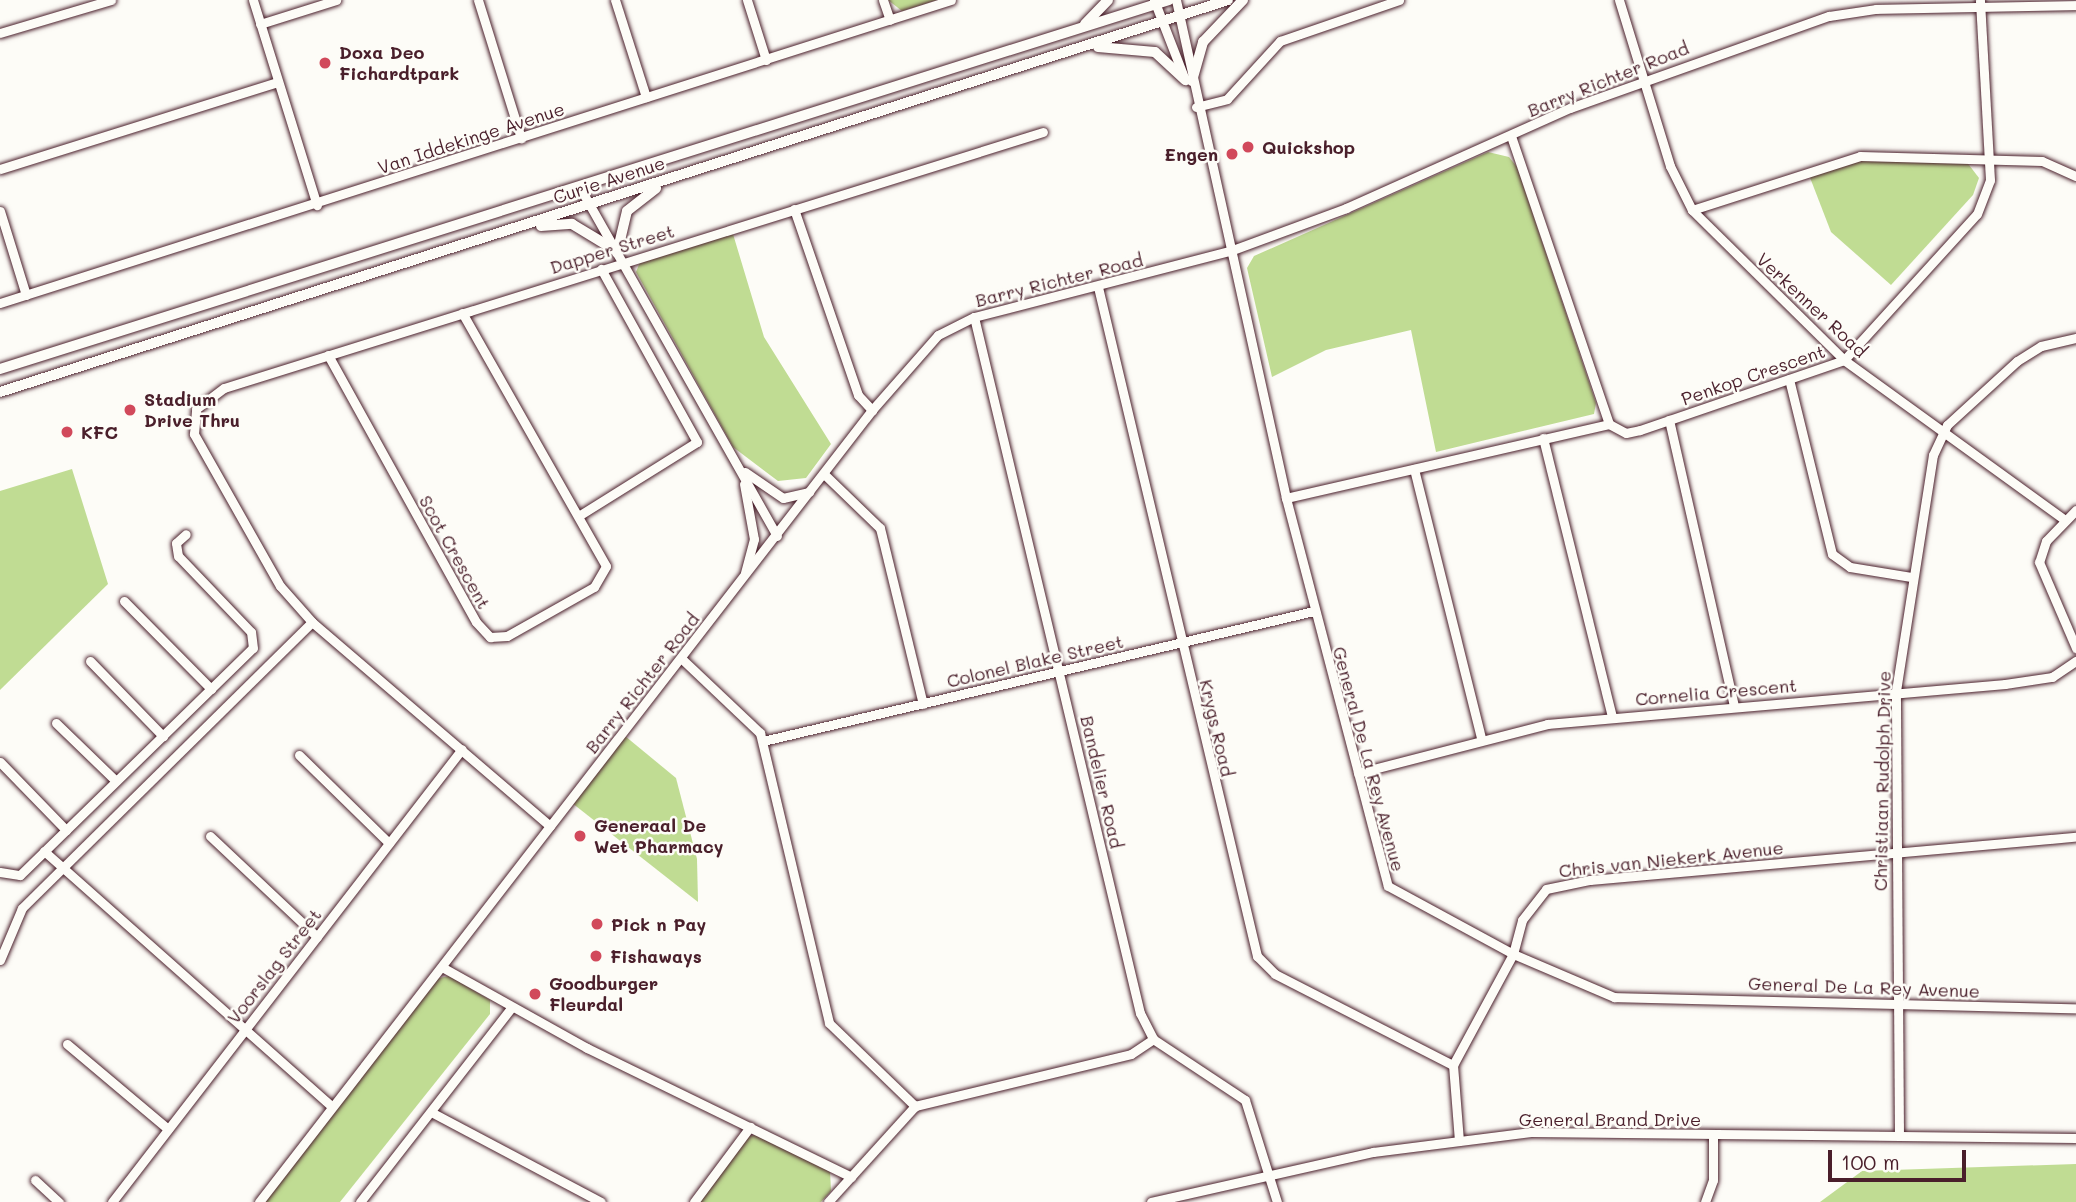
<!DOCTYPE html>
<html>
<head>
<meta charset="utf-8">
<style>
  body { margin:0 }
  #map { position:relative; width:2076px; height:1202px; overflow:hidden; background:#fdfcf7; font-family:Mali,sans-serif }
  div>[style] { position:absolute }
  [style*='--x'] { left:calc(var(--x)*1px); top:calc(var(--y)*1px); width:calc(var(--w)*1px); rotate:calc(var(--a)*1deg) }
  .green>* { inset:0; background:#c0dc93 }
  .roads { filter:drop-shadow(0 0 2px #4a1f2b) drop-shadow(0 0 2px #4a1f2b) }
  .minor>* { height:9px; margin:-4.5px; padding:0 4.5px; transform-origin:4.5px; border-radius:4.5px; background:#fdfcf7 }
  .major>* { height:10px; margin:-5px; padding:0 5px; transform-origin:5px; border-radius:5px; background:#fdfcf7 }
  .dots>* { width:19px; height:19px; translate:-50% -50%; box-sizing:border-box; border:4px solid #fdfcf7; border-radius:50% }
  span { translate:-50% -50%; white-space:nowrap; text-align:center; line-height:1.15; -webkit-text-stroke:5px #fdfcf7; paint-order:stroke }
  .poi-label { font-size:18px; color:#4a1f2b; font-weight:700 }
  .left { translate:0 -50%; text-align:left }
  .right { translate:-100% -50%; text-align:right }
  .street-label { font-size:18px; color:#4a1f2b }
  .scale { position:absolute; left:1828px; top:1150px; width:138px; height:32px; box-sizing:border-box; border:4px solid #4a1f2b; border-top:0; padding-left:9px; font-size:21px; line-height:24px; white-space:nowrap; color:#4a1f2b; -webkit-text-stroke:5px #fdfcf7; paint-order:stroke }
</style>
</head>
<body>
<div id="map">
  <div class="green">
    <div style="clip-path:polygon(888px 0,937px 0,902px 11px)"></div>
    <div style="clip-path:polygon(1488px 152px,1509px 157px,1517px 167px,1596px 403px,1594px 414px,1436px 452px,1411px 330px,1326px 350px,1272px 377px,1247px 268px,1254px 256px)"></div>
    <div style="clip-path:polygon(1855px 159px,1966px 161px,1979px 178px,1973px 195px,1891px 285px,1831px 232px,1809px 175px)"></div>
    <div style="clip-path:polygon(733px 234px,764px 337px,831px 444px,806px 478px,778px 481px,733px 447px,636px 272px,640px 262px)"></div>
    <div style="clip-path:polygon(72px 469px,108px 584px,0 690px,0 491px)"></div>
    <div style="clip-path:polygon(625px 736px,676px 778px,697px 859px,698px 902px,572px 803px)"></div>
    <div style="clip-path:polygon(449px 976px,490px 1000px,490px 1014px,340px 1202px,256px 1202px,435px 979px)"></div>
    <div style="clip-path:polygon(756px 1135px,830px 1171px,831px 1191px,821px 1202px,697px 1202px,748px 1136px)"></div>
    <div style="clip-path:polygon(2076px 1164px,2076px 1202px,1820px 1202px,1862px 1171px)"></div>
  </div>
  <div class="roads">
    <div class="minor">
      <div style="--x:253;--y:0;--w:215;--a:72.7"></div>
      <div style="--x:478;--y:0;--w:145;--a:72.7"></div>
      <div style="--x:615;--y:0;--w:102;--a:72.3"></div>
      <div style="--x:747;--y:0;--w:63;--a:72.4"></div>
      <div style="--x:883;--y:0;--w:21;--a:71"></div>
      <div style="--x:1154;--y:0;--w:86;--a:68.8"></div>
      <div style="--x:1176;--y:0;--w:510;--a:77.54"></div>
      <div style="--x:1286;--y:498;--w:401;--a:75.3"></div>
      <div style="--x:1388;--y:886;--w:142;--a:28.5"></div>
      <div style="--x:1513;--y:954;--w:110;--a:23.1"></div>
      <div style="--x:1614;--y:997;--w:462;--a:1.4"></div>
      <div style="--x:1619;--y:0;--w:174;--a:72.9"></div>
      <div style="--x:1670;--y:166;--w:49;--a:63.4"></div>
      <div style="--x:1692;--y:210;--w:214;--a:44.6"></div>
      <div style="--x:1844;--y:360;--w:273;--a:35.9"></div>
      <div style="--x:260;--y:24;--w:80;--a:-17.5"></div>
      <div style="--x:0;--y:33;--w:116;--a:-16.6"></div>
      <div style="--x:1196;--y:107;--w:32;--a:-14"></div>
      <div style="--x:1227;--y:99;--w:79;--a:-47.6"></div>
      <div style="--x:1280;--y:41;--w:126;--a:-19"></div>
      <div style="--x:1511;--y:136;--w:304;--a:71.2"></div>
      <div style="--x:1609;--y:424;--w:19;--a:28"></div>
      <div style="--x:1626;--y:433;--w:14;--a:-12"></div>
      <div style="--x:1640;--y:430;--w:216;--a:-18.9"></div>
      <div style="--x:1844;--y:360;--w:197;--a:-47.7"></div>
      <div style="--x:1977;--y:214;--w:36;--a:-69"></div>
      <div style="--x:1990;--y:180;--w:180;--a:-93.2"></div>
      <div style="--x:0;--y:169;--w:291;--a:-17.4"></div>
      <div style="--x:579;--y:186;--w:402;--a:60.5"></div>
      <div style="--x:794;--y:209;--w:197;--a:71"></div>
      <div style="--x:858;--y:395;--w:21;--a:47"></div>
      <div style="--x:1692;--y:210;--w:176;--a:-17.8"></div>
      <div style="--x:1860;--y:156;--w:182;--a:1.6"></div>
      <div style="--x:2042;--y:161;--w:37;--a:24"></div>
      <div style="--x:0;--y:211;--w:88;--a:72.8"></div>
      <div style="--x:1098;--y:287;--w:688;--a:76.63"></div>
      <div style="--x:1257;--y:956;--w:25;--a:45"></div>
      <div style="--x:1275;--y:974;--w:200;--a:27.1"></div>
      <div style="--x:0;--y:303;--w:998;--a:-17.67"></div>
      <div style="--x:974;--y:317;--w:716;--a:76.59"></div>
      <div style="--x:1140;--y:1013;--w:29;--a:63"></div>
      <div style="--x:1153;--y:1039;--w:110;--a:33.5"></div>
      <div style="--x:1245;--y:1100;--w:107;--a:72.6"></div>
      <div style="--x:328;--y:355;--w:305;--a:61"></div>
      <div style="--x:476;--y:622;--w:21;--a:47"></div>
      <div style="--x:490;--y:637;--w:17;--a:-3"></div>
      <div style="--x:507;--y:636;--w:100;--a:-29.4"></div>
      <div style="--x:594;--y:587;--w:24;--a:-60"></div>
      <div style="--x:606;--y:566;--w:291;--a:-119.6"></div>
      <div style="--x:1789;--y:379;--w:180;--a:76.2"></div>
      <div style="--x:1832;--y:554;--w:22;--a:36"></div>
      <div style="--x:1850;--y:567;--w:62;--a:9.3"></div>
      <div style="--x:1669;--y:420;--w:293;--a:77.2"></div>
      <div style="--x:1543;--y:438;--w:287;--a:76.1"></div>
      <div style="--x:1414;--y:469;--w:277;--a:76"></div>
      <div style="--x:745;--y:472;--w:46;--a:34.4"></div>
      <div style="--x:783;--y:498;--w:27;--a:-13"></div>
      <div style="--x:824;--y:474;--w:78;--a:44"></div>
      <div style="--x:880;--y:528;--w:181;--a:76.3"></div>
      <div style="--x:744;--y:484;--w:56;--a:79.7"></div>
      <div style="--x:754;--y:539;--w:35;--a:105"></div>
      <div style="--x:1286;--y:498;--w:331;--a:-12.9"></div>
      <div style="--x:2076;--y:510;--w:43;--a:134.1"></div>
      <div style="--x:2046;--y:541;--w:22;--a:108"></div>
      <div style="--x:2039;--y:562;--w:94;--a:66.7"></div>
      <div style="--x:580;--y:515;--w:138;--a:-32"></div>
      <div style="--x:697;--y:442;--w:198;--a:-119"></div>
      <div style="--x:124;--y:601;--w:124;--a:45.3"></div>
      <div style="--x:681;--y:658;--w:109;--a:43.5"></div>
      <div style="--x:760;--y:733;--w:298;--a:76.6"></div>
      <div style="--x:829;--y:1023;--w:120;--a:44"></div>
      <div style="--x:90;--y:661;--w:105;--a:45.8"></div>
      <div style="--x:56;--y:723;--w:83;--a:44"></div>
      <div style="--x:763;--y:741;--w:566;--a:-13.28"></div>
      <div style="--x:299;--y:755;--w:126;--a:44.4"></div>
      <div style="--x:0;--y:762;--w:95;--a:45.9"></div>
      <div style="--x:1358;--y:773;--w:195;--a:-14.5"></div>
      <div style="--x:1547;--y:724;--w:460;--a:-5"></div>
      <div style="--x:2005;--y:684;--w:48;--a:-8.5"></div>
      <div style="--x:2052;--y:677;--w:29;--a:-34"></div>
      <div style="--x:550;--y:826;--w:313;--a:-139.4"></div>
      <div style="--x:312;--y:622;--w:48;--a:-131.6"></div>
      <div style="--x:280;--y:586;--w:175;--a:-119.5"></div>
      <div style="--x:194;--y:434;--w:25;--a:-85"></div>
      <div style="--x:196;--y:409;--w:35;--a:-37"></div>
      <div style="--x:224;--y:388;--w:858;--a:-17.36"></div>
      <div style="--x:210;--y:836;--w:147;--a:43.3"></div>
      <div style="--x:44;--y:851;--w:384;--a:41.6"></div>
      <div style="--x:0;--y:872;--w:20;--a:9"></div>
      <div style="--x:20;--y:875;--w:325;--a:-44.3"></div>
      <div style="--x:253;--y:648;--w:16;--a:-97"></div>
      <div style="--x:251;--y:632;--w:105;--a:-133.8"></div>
      <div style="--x:178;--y:556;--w:13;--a:-99"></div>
      <div style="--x:176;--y:543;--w:13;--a:-42"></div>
      <div style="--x:0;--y:960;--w:56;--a:-67.1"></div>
      <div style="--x:22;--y:908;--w:407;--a:-44.6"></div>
      <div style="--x:442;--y:967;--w:166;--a:29.2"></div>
      <div style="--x:587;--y:1048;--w:294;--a:26"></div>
      <div style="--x:67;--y:1044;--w:132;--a:40.1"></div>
      <div style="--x:431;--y:1112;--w:192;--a:27.9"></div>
      <div style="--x:1899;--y:1135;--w:444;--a:-90.4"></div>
      <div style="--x:1896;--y:691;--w:239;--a:-81.1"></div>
      <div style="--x:1933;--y:455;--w:33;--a:-65"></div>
      <div style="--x:1947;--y:425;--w:95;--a:-42.4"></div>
      <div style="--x:2017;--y:361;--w:28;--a:-32"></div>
      <div style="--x:2041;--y:346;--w:36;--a:-13"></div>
      <div style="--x:1459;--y:1141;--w:76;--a:-94.5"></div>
      <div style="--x:1453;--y:1065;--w:126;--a:-61.6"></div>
      <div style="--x:1513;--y:954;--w:35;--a:-75"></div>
      <div style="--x:1522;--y:920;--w:39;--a:-52"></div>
      <div style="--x:1546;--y:889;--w:45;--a:-11.6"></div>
      <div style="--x:1590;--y:880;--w:488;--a:-5.1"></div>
      <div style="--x:35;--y:1180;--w:33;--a:43"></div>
      <div style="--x:112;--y:1202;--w:572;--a:-52.31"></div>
      <div style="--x:259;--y:1202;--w:1002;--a:-52.26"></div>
      <div style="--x:872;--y:410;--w:100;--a:-48.7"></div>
      <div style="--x:938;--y:335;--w:40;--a:-26.6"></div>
      <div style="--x:974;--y:317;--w:264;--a:-14.5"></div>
      <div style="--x:1230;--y:251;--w:124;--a:-20.3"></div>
      <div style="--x:1346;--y:208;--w:245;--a:-24.1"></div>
      <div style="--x:1570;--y:108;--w:275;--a:-19.6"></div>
      <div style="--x:1829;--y:16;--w:48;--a:-8.5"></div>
      <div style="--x:1876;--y:9;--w:200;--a:-1.1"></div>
      <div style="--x:360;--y:1202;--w:244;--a:-52.1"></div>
      <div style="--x:694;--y:1202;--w:94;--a:-53.3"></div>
      <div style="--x:828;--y:1202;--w:130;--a:-47.8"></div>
      <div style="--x:915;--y:1106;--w:222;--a:-13.5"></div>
      <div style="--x:1131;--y:1054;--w:27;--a:-34"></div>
      <div style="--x:1151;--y:1202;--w:228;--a:-12.7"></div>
      <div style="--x:1373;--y:1152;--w:159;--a:-7.2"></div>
      <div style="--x:1531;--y:1132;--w:545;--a:0.63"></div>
      <div style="--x:1705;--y:1202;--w:23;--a:-70"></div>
      <div style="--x:1713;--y:1180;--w:45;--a:-90"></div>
    </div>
    <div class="major">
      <div style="--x:1085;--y:24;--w:33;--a:-46"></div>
      <div style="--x:1098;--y:47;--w:57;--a:5"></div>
      <div style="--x:1155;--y:52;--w:41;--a:43"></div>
      <div style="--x:1192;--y:81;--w:41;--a:-74.2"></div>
      <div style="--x:1203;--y:42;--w:58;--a:-46.4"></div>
      <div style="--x:541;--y:226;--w:31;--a:-4"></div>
      <div style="--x:572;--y:224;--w:50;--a:31.2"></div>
      <div style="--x:617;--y:253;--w:43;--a:-76.6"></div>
      <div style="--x:627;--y:211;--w:37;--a:-38"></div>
      <div style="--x:0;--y:369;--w:1226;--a:-17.52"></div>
      <div style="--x:0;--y:392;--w:1289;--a:-17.7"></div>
    </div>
  </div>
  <div class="dots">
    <div style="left:325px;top:63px;background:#d1495b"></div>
    <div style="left:1248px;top:147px;background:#d1495b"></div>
    <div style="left:1232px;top:154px;background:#d1495b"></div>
    <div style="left:130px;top:410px;background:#d1495b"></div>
    <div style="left:67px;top:432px;background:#d1495b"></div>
    <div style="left:580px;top:836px;background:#d1495b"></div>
    <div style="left:597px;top:924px;background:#d1495b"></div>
    <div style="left:596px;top:956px;background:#d1495b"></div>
    <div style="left:535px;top:994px;background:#d1495b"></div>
  </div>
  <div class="poi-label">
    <span class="left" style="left:339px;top:63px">Doxa Deo<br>Fichardtpark</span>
    <span class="left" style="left:1262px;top:147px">Quickshop</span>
    <span class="right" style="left:1218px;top:154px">Engen</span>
    <span class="left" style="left:144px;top:410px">Stadium<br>Drive Thru</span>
    <span class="left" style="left:81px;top:432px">KFC</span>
    <span class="left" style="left:594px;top:836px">Generaal De<br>Wet Pharmacy</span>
    <span class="left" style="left:611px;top:924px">Pick n Pay</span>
    <span class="left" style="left:610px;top:956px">Fishaways</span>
    <span class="left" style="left:549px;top:994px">Goodburger<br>Fleurdal</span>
  </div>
  <div class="street-label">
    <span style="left:1608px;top:79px;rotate:-22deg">Barry Richter Road</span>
    <span style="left:471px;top:138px;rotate:-18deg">Van Iddekinge Avenue</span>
    <span style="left:609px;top:180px;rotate:-18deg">Curie Avenue</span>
    <span style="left:612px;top:249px;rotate:-17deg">Dapper Street</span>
    <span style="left:1059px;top:280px;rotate:-14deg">Barry Richter Road</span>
    <span style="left:1812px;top:305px;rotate:43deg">Verkenner Road</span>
    <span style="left:1753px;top:375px;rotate:-19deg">Penkop Crescent</span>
    <span style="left:455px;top:552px;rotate:61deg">Scot Crescent</span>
    <span style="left:1035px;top:661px;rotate:-13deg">Colonel Blake Street</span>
    <span style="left:642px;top:683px;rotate:-52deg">Barry Richter Road</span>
    <span style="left:1716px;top:692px;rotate:-5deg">Cornelia Crescent</span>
    <span style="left:1217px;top:728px;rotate:77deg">Krygs Road</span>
    <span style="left:1369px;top:759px;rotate:75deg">General De La Rey Avenue</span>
    <span style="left:1882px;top:781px;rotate:-89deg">Christiaan Rudolph Drive</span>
    <span style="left:1102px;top:782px;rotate:77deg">Bandelier Road</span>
    <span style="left:1671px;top:859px;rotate:-6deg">Chris van Niekerk Avenue</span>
    <span style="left:274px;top:966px;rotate:-52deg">Voorslag Street</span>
    <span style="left:1864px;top:987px;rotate:2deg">General De La Rey Avenue</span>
    <span style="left:1610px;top:1119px">General Brand Drive</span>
  </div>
  <div class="scale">100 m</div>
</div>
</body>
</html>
